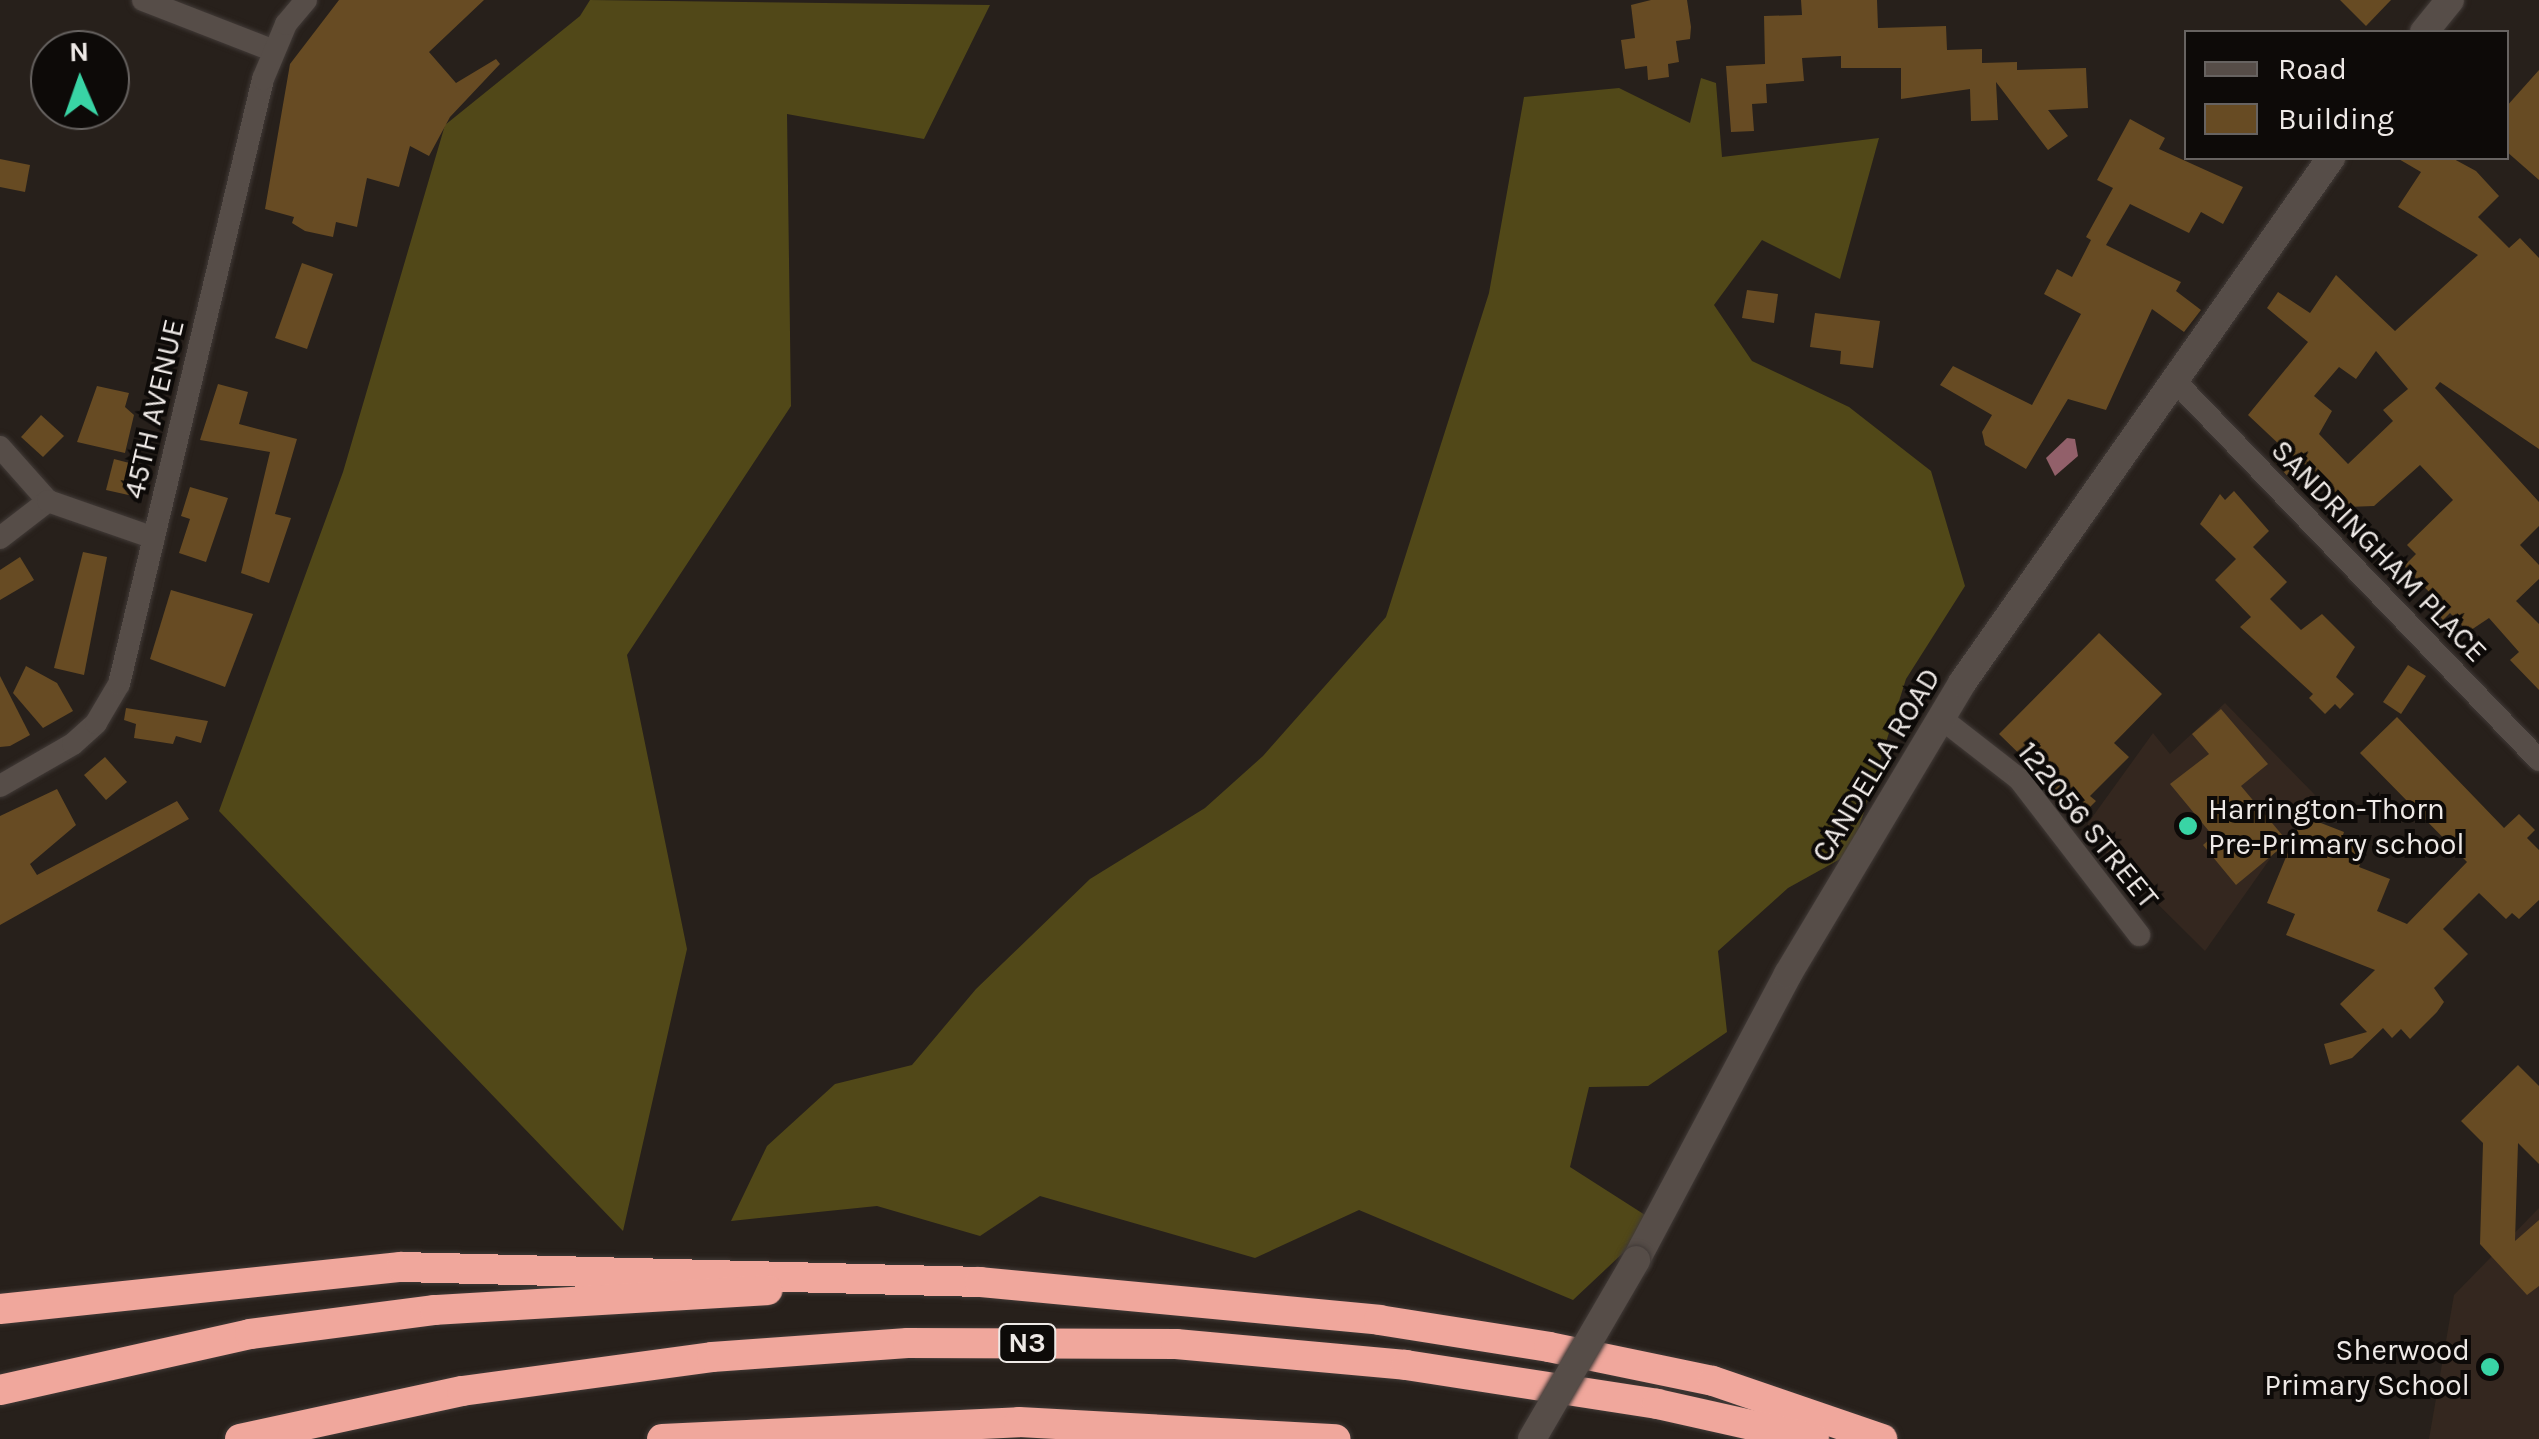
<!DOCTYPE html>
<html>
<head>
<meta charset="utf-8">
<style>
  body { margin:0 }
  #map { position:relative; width:2539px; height:1439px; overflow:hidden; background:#27201b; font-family:Karla,sans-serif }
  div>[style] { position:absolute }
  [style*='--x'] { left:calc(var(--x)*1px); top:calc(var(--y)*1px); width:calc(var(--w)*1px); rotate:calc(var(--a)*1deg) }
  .built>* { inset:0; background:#34271f }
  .forest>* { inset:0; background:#514818 }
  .water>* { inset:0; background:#92606a }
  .building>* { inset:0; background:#674b23 }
  .roads { filter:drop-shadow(0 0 2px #413a37) drop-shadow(0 0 2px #413a37) }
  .minor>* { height:22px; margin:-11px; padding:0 11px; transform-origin:11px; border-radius:11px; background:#564d48 }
  .tertiary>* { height:28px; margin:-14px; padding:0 14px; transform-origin:14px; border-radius:14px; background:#564d48 }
  .motorway>* { height:30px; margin:-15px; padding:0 15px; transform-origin:15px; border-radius:15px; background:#f0a79c }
  .bridges { filter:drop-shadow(0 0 2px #413a37) drop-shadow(0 0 2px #413a37) }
  .tertiary-bridge>* { height:28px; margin:-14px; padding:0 14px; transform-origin:14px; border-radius:14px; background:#564d48 }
  .dots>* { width:28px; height:28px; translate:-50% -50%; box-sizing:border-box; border:5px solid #0d0a08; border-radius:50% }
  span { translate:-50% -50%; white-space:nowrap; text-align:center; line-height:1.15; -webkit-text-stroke:8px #0d0a08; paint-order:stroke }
  .shield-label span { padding:2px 8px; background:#0d0a08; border:2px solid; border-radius:8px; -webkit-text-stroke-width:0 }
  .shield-label { font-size:28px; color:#eee9e6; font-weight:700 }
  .street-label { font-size:30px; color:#eee9e6 }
  .poi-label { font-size:30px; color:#eee9e6 }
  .left { translate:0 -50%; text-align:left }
  .right { translate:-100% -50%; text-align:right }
  .legend { position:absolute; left:2184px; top:30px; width:325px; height:130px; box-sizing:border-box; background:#0d0a08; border:2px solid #676361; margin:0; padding:12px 18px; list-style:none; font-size:30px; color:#eee9e6 }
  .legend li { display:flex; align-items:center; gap:20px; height:50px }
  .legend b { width:50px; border:2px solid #676361 }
  .north { position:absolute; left:30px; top:30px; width:100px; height:100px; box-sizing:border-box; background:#0d0a08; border:2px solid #676361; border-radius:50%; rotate:358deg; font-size:28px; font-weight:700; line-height:40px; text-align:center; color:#eee9e6 }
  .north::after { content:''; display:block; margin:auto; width:35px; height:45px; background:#39d4a5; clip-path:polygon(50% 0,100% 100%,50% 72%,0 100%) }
</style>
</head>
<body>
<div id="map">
  <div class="built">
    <div style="clip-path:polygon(2225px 703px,2315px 795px,2205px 951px,2083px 830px,2153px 733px,2170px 754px)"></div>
    <div style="clip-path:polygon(2539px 1208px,2539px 1439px,2429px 1439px,2454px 1295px)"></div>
  </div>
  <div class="forest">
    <div style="clip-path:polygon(590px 0,990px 5px,924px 139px,787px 114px,791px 406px,627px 655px,687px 949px,623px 1231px,219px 811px,343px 472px,445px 125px,580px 16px)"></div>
    <div style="clip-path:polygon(1701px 78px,1716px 83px,1722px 157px,1879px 138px,1840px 279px,1762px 240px,1714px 305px,1752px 361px,1849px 407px,1931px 471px,1965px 586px,1906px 679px,1851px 853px,1788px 888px,1718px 951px,1727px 1032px,1648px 1086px,1589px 1087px,1570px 1167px,1656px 1222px,1573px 1300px,1359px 1210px,1255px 1258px,1040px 1196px,980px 1236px,877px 1206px,731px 1221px,767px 1146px,835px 1084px,912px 1065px,976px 989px,1090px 879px,1205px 808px,1263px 756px,1386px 617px,1489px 293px,1524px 97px,1619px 88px,1690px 123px)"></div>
  </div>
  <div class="water">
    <div style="clip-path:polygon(2067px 438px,2075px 439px,2078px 456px,2055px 476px,2046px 458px)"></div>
  </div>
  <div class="building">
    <div style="clip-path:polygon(339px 0,484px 0,429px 52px,456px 83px,496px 59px,500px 64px,450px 117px,429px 156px,410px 146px,399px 187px,367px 178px,357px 227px,336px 222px,333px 237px,305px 231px,292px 223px,294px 217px,265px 209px,290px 64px)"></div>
    <div style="clip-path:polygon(1651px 0,1687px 0,1691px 27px,1690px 39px,1676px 41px,1679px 62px,1668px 64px,1669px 77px,1648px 80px,1647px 66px,1625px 69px,1621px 40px,1635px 38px,1631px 5px)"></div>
    <div style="clip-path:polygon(1801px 0,1877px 0,1878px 28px,1946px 26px,1947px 50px,1982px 49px,1982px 63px,2017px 62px,2017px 70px,2086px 68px,2088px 108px,2048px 110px,2068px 136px,2048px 150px,1996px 82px,1998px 120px,1971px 121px,1970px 89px,1901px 99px,1901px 68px,1841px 68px,1841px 56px,1802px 58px,1804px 81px,1766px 84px,1767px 103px,1752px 104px,1754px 131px,1731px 132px,1726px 66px,1765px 64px,1764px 16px,1802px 15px)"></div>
    <div style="clip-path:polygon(2340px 0,2391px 0,2366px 26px)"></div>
    <div style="clip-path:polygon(2539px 70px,2539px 180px,2506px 151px,2506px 107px)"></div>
    <div style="clip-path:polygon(2130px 119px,2165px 138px,2159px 149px,2243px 187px,2223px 224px,2201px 212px,2189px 233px,2130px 204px,2106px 245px,2181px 282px,2176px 291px,2201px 310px,2184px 332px,2152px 309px,2106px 410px,2068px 399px,2026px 469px,1985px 445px,1982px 432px,1992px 415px,1940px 385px,1953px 366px,2032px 405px,2081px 314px,2044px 294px,2057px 269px,2072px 277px,2091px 240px,2086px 237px,2113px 188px,2097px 180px)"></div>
    <div style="clip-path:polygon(evenodd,2397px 158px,2452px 158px,2476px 171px,2499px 196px,2478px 217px,2509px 248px,2520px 238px,2539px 258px,2539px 449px,2440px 382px,2435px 388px,2539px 502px,2539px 526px,2520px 545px,2539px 565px,2539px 579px,2516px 601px,2539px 624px,2539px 690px,2510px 660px,2519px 652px,2489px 618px,2468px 632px,2450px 613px,2443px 620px,2429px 604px,2435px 598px,2404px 566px,2416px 554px,2407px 545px,2453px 500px,2420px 465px,2374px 506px,2347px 507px,2304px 464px,2291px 480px,2272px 459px,2282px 447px,2248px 415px,2308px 342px,2267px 308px,2278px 292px,2310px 313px,2336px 275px,2395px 331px,2478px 255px,2398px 207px,2421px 172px,2397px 158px,2376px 351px,2408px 389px,2383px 410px,2393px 421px,2348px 464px,2319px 434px,2332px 411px,2314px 396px,2339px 367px,2356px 379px,2376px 351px)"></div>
    <div style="clip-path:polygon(0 159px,30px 165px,25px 192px,0 187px)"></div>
    <div style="clip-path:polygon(302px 263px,333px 274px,307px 349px,275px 338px)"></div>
    <div style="clip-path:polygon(1747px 290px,1778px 294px,1774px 323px,1742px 318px)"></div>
    <div style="clip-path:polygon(1815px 313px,1880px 321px,1873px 368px,1840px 364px,1841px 351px,1810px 347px)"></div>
    <div style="clip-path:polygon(218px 384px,248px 392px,239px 424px,297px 439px,275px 514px,291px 518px,269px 583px,241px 573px,270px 452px,200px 440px)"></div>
    <div style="clip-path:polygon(97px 386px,129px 393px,125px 407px,134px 415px,125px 453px,77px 442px)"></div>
    <div style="clip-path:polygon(41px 415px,64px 436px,43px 457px,21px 437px)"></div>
    <div style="clip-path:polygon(114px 459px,141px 466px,133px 496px,106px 490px)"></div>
    <div style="clip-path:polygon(190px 487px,228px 498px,206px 562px,179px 553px,190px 519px,181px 516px)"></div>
    <div style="clip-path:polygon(2234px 491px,2269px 531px,2253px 547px,2287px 582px,2270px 599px,2301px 630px,2322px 614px,2355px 647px,2336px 677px,2354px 694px,2340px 709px,2335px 704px,2325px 714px,2309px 698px,2313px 694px,2240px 627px,2251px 617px,2215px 580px,2236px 559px,2200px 524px,2220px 494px,2225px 500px)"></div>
    <div style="clip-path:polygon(83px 552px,107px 557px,84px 675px,54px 668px)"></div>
    <div style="clip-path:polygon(20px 557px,34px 580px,0 600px,0 570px)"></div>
    <div style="clip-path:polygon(171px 590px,253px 614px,225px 687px,150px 659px)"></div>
    <div style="clip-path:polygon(2099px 633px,2162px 694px,2114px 743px,2129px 757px,2090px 796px,2096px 801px,2082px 815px,1999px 734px)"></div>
    <div style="clip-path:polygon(2408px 665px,2426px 676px,2401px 714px,2383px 702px)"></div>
    <div style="clip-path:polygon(26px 666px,57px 683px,73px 711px,43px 728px,13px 693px)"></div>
    <div style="clip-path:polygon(0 676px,30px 735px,10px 746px,0 747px)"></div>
    <div style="clip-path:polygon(126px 708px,208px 721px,201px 743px,176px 736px,173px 744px,134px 738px,136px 724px,124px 720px)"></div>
    <div style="clip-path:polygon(2221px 709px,2268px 764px,2241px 786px,2288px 842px,2236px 885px,2203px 845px,2213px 836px,2170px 784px,2209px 754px,2192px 734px)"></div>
    <div style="clip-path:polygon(2397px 717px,2504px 828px,2519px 814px,2535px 830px,2527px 838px,2539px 850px,2539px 900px,2519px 919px,2512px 913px,2506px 919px,2479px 893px,2443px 929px,2468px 954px,2434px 988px,2444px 1002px,2437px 1012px,2410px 1039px,2401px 1029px,2392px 1038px,2383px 1028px,2352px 1058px,2330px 1065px,2324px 1044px,2367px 1032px,2340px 1004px,2375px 970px,2286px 935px,2295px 914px,2267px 903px,2303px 816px,2344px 832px,2341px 841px,2365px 851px,2359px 867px,2390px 879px,2377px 911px,2407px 924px,2467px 862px,2360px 753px)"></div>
    <div style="clip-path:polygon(105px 757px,127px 782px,106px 800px,84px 775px)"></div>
    <div style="clip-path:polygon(57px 789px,76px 825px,30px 864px,37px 875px,177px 801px,189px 819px,0 925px,0 816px)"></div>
    <div style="clip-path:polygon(2518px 1065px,2539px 1086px,2539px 1164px,2518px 1143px,2515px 1241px,2539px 1220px,2539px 1286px,2527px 1295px,2480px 1244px,2483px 1143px,2461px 1121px)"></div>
  </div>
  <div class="roads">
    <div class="minor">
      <div style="--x:143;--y:0;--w:138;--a:21.2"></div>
      <div style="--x:2176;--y:382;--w:524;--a:46.16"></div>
      <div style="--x:0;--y:447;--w:72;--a:48.4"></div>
      <div style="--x:0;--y:538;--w:61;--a:-37.6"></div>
      <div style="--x:48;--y:501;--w:112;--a:19.2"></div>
      <div style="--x:1942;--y:719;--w:98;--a:37.9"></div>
      <div style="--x:2019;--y:779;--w:197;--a:52.4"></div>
      <div style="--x:0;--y:786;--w:84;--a:-29.9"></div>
      <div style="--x:73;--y:744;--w:31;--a:-42"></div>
      <div style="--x:96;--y:723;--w:45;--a:-59.5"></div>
      <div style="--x:119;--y:684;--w:622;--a:-76.61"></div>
      <div style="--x:263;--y:79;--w:60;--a:-67.3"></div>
      <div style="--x:286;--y:24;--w:31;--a:-50"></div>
    </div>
    <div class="tertiary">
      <div style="--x:2424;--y:32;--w:41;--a:-50.9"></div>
      <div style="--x:1636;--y:1260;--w:324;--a:-62"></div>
      <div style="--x:1788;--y:974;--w:339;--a:-59.1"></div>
      <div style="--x:1962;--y:683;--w:642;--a:-54.9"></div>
    </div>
    <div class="motorway">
      <div style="--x:0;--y:1309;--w:403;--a:-6"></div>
      <div style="--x:401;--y:1267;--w:579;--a:1.48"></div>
      <div style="--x:980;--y:1282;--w:401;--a:5.4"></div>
      <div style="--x:1379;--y:1320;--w:172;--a:9"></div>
      <div style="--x:1549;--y:1347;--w:167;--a:11.7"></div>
      <div style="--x:1713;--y:1381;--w:179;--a:18.9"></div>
      <div style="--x:0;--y:1390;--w:256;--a:-12.6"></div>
      <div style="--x:250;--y:1334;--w:187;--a:-7.4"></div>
      <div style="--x:435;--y:1310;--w:333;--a:-3.4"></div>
      <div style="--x:240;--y:1439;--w:227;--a:-12.2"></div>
      <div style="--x:462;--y:1391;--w:252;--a:-7.7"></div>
      <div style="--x:712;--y:1357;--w:196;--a:-4.1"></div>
      <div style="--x:908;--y:1343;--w:268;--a:0.2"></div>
      <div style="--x:1176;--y:1344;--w:231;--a:5.2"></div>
      <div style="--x:1406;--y:1365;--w:254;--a:8.8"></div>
      <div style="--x:1657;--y:1404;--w:161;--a:12.6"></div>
      <div style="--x:662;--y:1439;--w:357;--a:-2.7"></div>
      <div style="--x:1019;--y:1422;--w:317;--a:3.1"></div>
    </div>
  </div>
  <div class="bridges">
    <div class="tertiary-bridge">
      <div style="--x:1532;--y:1439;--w:207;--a:-59.8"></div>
    </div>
  </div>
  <div class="dots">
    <div style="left:2188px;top:826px;background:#39d4a5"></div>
    <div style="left:2490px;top:1367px;background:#39d4a5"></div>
  </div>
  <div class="shield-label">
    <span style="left:1027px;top:1343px">N3</span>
  </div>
  <div class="street-label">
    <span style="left:154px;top:409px;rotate:-77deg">45TH AVENUE</span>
    <span style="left:2379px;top:551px;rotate:46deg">SANDRINGHAM PLACE</span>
    <span style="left:1876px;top:765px;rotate:-59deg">CANDELLA ROAD</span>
    <span style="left:2088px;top:825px;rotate:51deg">122056 STREET</span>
  </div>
  <div class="poi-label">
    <span class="left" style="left:2208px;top:826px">Harrington-Thorn<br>Pre-Primary school</span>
    <span class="right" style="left:2470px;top:1367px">Sherwood<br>Primary School</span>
  </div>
  <ul class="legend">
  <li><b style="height:12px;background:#564d48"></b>Road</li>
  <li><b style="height:28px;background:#674b23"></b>Building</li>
  </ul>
  <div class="north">N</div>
</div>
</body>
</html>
